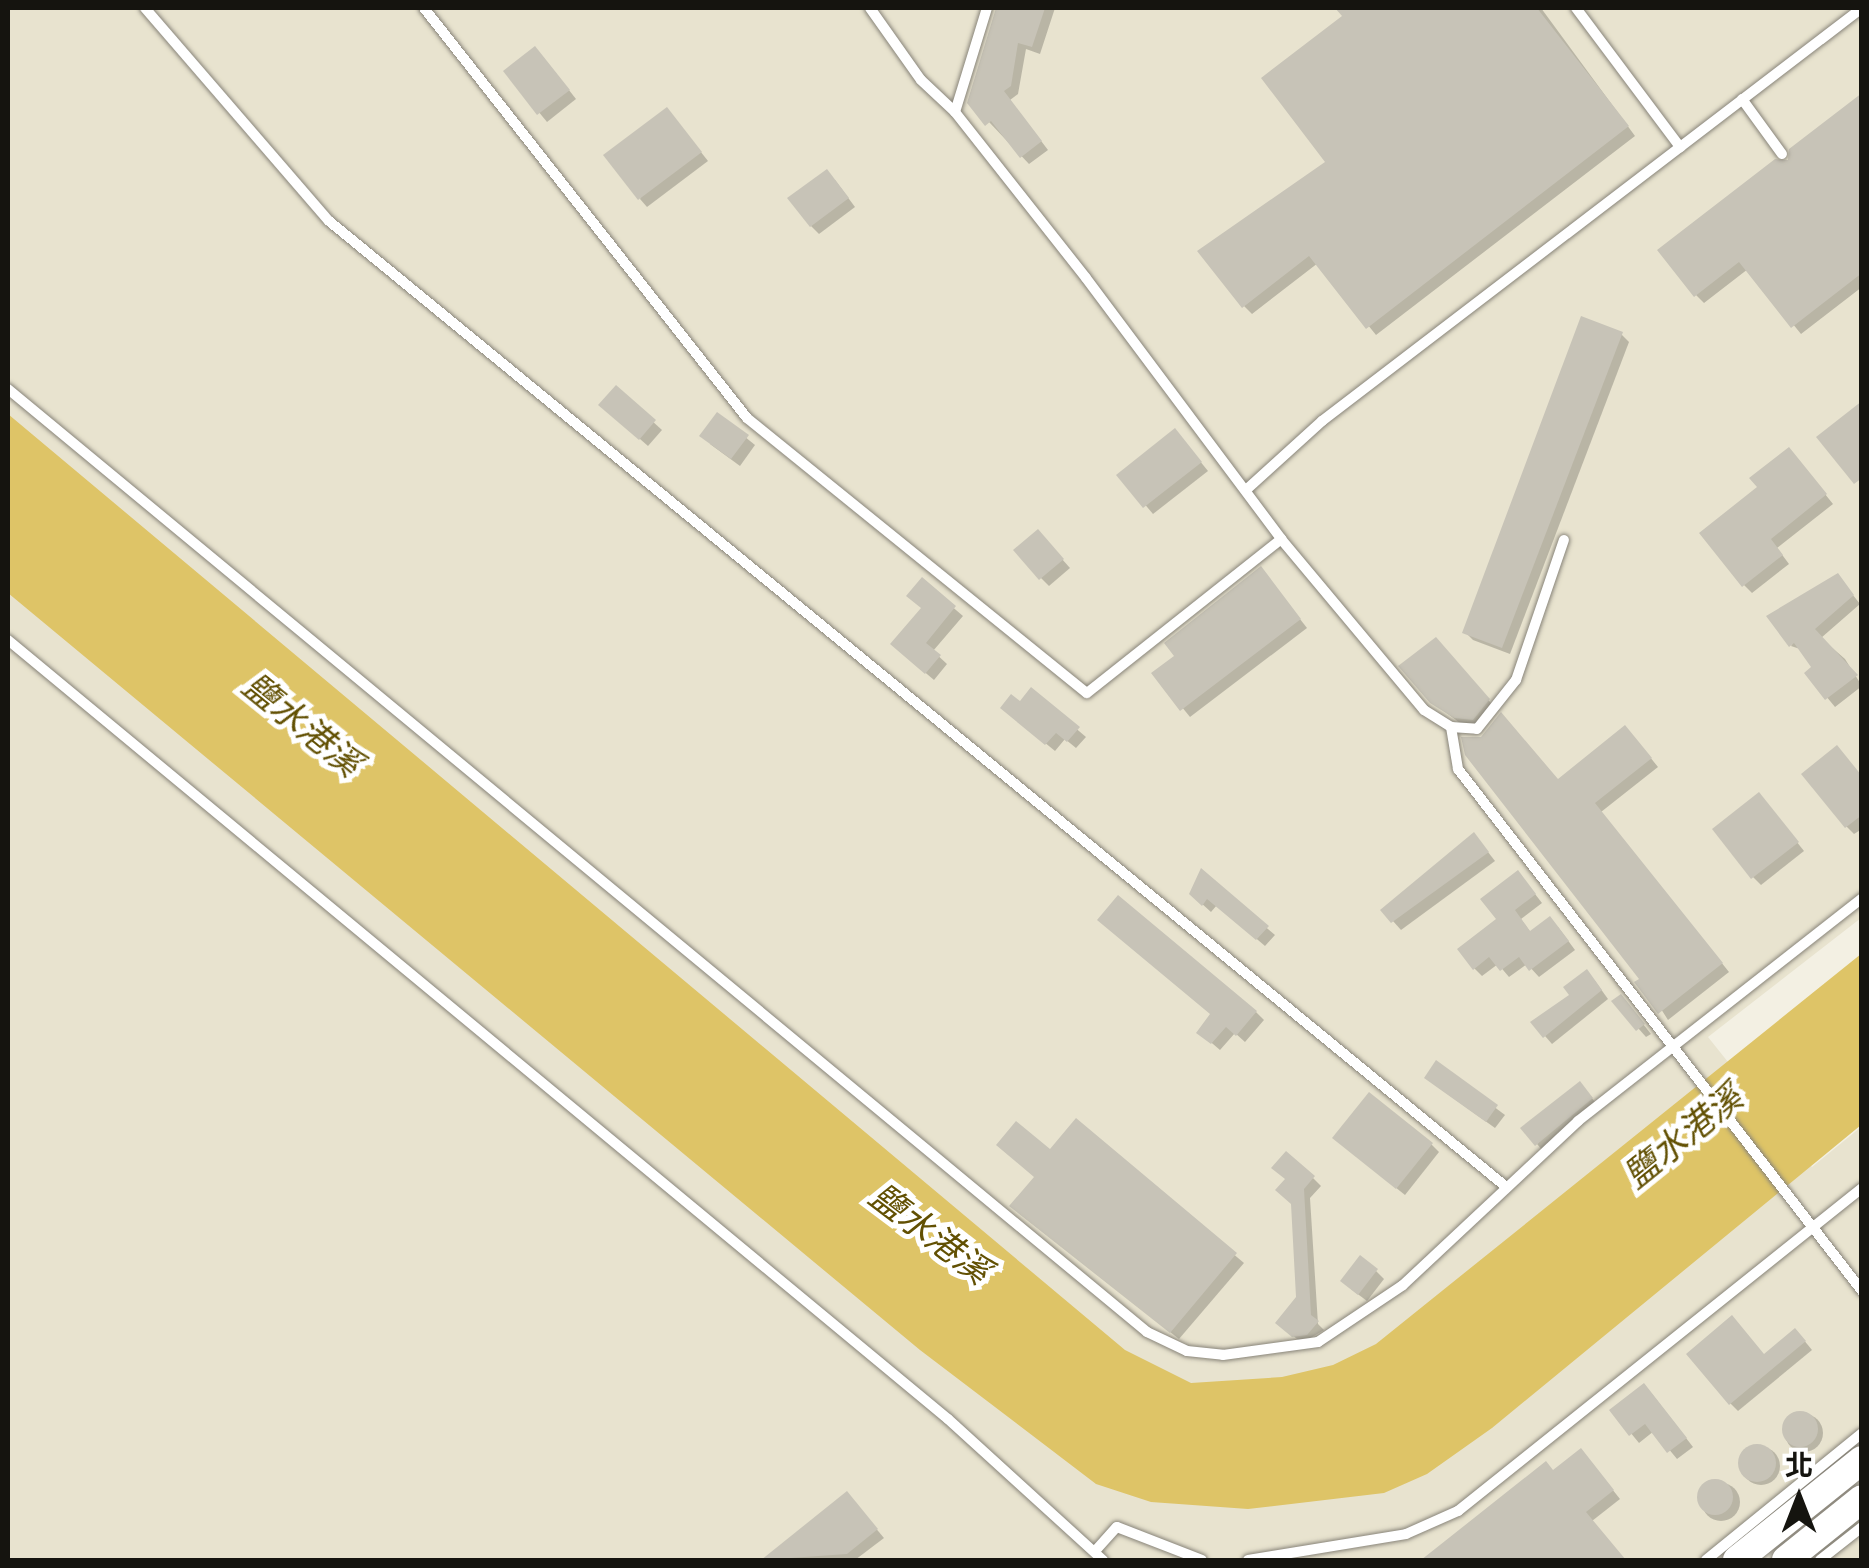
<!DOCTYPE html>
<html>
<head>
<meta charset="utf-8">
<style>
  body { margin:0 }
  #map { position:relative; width:1869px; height:1568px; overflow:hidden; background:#f3f0e3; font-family:Overpass,"Noto Sans TC",sans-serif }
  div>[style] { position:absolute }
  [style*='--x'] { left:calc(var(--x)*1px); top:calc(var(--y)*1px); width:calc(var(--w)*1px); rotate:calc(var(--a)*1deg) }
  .built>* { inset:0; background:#e8e3cf }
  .water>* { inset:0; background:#dec467 }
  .shadow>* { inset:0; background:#0003 }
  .round { border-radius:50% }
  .building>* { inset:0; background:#c7c3b7 }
  .roads { filter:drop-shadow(0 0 2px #888479) drop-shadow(0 0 2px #888479) }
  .lane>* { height:10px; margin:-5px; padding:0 5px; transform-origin:5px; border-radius:5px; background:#fff }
  .secondary>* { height:28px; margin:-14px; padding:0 14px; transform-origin:14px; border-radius:14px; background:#fff }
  span { translate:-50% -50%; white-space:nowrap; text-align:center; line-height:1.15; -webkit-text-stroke:10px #fff; paint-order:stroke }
  .water-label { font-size:35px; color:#625003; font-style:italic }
  .frame { position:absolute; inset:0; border:10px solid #15140f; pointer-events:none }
  .north { position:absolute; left:1749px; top:1448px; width:100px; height:100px; -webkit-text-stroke:8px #fff; paint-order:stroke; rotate:0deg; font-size:28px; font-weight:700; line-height:40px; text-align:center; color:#15140f }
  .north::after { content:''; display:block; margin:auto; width:35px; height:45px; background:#15140f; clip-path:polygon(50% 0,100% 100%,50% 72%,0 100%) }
</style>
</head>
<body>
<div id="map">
  <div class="built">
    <div style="clip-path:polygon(8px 8px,1861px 8px,1861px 918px,1708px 1037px,1812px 1167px,1861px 1127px,1861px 1431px,1704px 1560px,8px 1560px)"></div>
    <div style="clip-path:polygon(1861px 1484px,1861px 1560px,1768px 1560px)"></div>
  </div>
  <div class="water">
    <div style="clip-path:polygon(8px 414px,1125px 1350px,1191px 1383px,1282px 1377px,1333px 1365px,1376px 1344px,1861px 954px,1861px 1125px,1492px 1428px,1427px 1474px,1384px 1493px,1248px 1509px,1151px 1502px,1096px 1484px,920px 1350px,8px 593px)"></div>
  </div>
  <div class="shadow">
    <div style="clip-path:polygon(999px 8px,1055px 8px,1040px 54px,1026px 49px,1018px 94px,1010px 100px,1048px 150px,1029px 164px,970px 102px)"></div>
    <div style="clip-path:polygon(1338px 8px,1541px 8px,1635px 136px,1376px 335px,1318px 263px,1252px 314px,1244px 306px,1329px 162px,1345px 17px)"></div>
    <div style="clip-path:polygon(543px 57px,576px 99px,547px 122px,506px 72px)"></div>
    <div style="clip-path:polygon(1862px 96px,1862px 287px,1801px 334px,1748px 269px,1704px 303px,1696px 295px,1790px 163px)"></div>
    <div style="clip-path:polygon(674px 118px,708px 161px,647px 207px,640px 199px)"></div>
    <div style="clip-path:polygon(835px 180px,855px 207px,819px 234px,811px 226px)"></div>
    <div style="clip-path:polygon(1621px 334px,1629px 342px,1510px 654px,1473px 640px,1465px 632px)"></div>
    <div style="clip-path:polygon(616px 388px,662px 430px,648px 446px,609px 412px)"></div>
    <div style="clip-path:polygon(718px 415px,755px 445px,740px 466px,710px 444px)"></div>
    <div style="clip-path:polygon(1182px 439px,1208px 471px,1153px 514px,1120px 475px)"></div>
    <div style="clip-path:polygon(1796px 458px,1833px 504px,1777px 548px,1789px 564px,1752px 593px,1744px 585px)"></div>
    <div style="clip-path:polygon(1045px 540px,1070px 568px,1049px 586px,1041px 578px)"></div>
    <div style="clip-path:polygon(1838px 576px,1860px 604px,1821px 638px,1845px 659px,1862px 686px,1835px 707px,1807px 673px,1814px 668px,1803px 650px,1791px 646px)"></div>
    <div style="clip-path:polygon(1268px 578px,1307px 628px,1190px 717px,1155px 674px)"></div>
    <div style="clip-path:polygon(922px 581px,963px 616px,933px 651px,947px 664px,934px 680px,901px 652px,923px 609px)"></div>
    <div style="clip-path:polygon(1444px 648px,1496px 709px,1481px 727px,1464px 726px,1432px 702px)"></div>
    <div style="clip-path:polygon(1032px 691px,1086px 737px,1076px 748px,1065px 739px,1055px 751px,1011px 715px)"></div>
    <div style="clip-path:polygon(1633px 736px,1658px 767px,1601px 812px,1729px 972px,1668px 1020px,1642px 979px,1559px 782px)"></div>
    <div style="clip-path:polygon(1862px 777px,1862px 829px,1854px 834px,1846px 826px)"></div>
    <div style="clip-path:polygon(1766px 803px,1804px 851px,1761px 885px,1753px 877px)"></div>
    <div style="clip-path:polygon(1481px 843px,1495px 861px,1401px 930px,1384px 911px)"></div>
    <div style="clip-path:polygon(1202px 872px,1275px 935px,1265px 946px,1217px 905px,1211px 912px,1200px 902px)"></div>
    <div style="clip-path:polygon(1525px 881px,1542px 903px,1521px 919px,1531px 933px,1558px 927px,1575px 950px,1539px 977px,1527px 964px,1509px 977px,1498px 964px,1482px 976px,1474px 968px)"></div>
    <div style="clip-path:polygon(1595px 981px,1608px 999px,1552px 1044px,1545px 1036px)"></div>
    <div style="clip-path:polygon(1615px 1002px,1628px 1005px,1651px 1034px,1646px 1037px)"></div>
    <div style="clip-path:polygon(1256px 1012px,1264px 1020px,1245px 1042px,1235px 1033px,1220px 1050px,1199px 1032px)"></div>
    <div style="clip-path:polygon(1437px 1064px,1505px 1115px,1495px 1128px,1435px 1085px)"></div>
    <div style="clip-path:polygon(1587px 1092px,1599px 1107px,1544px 1152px,1537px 1144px)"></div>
    <div style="clip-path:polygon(1077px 1122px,1244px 1263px,1179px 1339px,1020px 1214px,1051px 1152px)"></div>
    <div style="clip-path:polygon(1431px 1144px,1439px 1152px,1405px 1195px,1344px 1146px)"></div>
    <div style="clip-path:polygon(1313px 1178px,1321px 1186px,1310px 1198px,1318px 1324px,1324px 1330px,1302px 1343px,1286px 1330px,1299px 1298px,1294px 1204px,1279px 1190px)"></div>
    <div style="clip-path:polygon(1376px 1271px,1384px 1279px,1367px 1301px,1351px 1289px)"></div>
    <div style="clip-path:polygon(1803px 1339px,1812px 1350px,1738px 1411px,1730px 1403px,1765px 1357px)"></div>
    <div style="clip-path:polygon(1652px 1394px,1693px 1447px,1677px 1459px,1654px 1431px,1639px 1443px,1612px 1410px)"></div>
    <div class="round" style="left:1785px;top:1414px;width:38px;height:38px"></div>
    <div class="round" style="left:1742px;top:1447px;width:38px;height:38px"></div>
    <div style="clip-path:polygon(1589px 1460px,1620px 1499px,1592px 1521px,1624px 1560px,1425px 1560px,1546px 1464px,1554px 1473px)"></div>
    <div class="round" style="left:1702px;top:1483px;width:38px;height:38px"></div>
    <div style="clip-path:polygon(847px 1494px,884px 1538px,855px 1560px,765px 1560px)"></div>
  </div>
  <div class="building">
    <div style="clip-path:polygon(996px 8px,1045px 8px,1032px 47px,1018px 43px,1011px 86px,1004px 91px,1042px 141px,1020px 158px,991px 121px,985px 126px,967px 103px)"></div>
    <div style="clip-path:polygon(1335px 8px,1537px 8px,1629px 126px,1366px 329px,1309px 256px,1242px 308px,1197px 251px,1325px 162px,1261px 78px,1342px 16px)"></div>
    <div style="clip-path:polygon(535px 46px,570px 90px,537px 115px,503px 71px)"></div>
    <div style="clip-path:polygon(1862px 93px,1862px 273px,1791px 328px,1739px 262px,1694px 297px,1657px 250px,1775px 159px,1788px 160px,1789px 149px)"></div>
    <div style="clip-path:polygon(667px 107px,702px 152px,638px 200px,603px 155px)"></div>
    <div style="clip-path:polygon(827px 169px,849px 198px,810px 227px,787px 198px)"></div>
    <div style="clip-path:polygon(1581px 316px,1623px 332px,1502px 648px,1462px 633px)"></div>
    <div style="clip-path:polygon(616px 385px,656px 420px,639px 440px,598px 405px)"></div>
    <div style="clip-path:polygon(1862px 401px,1862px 478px,1854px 484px,1816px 437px)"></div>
    <div style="clip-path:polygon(717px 412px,749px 435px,731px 459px,699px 436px)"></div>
    <div style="clip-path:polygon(1175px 428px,1202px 462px,1143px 508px,1116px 475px)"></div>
    <div style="clip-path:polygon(1789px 447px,1827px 494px,1771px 539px,1783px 555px,1742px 587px,1699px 533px,1757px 487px,1749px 478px)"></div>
    <div style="clip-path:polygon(1038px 529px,1064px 559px,1039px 580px,1013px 550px)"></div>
    <div style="clip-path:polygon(1261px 566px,1301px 619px,1180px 711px,1151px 673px,1174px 656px,1164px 643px)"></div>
    <div style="clip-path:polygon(1838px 573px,1854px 595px,1815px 629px,1858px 675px,1825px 700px,1804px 673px,1811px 667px,1794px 643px,1789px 647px,1766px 616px)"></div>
    <div style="clip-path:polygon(922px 577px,956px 606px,926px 643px,941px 655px,925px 674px,890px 644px,921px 608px,906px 596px)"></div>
    <div style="clip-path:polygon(1436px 637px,1490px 699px,1473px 720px,1454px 718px,1430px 703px,1398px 666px)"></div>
    <div style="clip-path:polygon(1031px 687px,1080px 727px,1067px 742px,1056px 733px,1045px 745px,1000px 708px,1011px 694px,1020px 701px)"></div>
    <div style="clip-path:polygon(1501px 712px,1558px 779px,1625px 725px,1652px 758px,1595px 803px,1723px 963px,1658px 1014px,1634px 982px,1639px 979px,1465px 755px,1461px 737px,1481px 737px)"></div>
    <div style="clip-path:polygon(1837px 745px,1862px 776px,1862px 815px,1845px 828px,1801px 774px)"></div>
    <div style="clip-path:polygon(1759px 792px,1799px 842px,1751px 879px,1712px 829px)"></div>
    <div style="clip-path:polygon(1474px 832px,1489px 852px,1391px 923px,1380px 910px)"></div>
    <div style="clip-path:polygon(1201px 868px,1269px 926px,1256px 940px,1207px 899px,1202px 906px,1189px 894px)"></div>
    <div style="clip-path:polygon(1518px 870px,1536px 894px,1515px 910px,1530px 931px,1550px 916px,1569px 941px,1529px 971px,1519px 957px,1500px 971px,1489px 957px,1473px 970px,1457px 949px,1496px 919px,1480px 899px)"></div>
    <div style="clip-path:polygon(1118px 895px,1257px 1011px,1236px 1036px,1226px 1027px,1211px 1044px,1196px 1033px,1210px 1014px,1097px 920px)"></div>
    <div style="clip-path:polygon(1587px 969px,1602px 990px,1543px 1038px,1530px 1022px,1569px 995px,1563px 987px)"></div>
    <div style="clip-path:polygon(1621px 994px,1645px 1024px,1636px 1031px,1611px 1001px)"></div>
    <div style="clip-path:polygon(1436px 1060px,1498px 1105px,1486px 1122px,1424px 1078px)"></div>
    <div style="clip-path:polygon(1580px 1081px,1593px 1098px,1535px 1146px,1520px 1128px)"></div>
    <div style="clip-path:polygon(1369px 1092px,1433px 1143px,1396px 1189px,1332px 1138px)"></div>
    <div style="clip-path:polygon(1076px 1118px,1237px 1253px,1170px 1333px,1009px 1206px,1034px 1177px,996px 1145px,1016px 1121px,1050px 1149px)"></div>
    <div style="clip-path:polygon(1286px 1151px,1315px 1176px,1304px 1189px,1311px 1315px,1319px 1321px,1307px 1335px,1292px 1337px,1275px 1323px,1296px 1297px,1291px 1204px,1275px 1190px,1285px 1179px,1271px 1168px)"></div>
    <div style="clip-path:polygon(1360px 1255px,1378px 1269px,1358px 1295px,1340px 1281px)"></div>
    <div style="clip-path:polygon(1732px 1315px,1764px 1354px,1795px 1328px,1806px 1341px,1729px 1405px,1686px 1354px)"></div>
    <div style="clip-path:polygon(1644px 1383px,1687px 1438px,1667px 1453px,1645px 1424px,1629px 1436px,1609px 1410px)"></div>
    <div class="round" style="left:1782px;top:1411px;width:36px;height:36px"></div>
    <div class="round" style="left:1738px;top:1444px;width:38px;height:38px"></div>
    <div style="clip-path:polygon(1581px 1448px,1614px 1490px,1586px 1512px,1626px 1560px,1421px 1560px,1546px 1461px,1553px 1470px)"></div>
    <div class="round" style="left:1697px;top:1479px;width:36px;height:36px"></div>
    <div style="clip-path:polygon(847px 1491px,878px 1529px,847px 1554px,761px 1560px)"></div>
  </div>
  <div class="roads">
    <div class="lane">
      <div style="--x:145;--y:8;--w:281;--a:49.2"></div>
      <div style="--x:329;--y:221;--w:1520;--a:39.37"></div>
      <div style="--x:424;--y:8;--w:522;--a:51.77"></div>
      <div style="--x:747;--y:418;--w:437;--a:39"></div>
      <div style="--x:1087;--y:693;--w:248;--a:-38.4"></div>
      <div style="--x:870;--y:8;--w:88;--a:54.7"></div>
      <div style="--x:921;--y:80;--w:47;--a:43.3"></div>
      <div style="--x:955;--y:112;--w:211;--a:51.7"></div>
      <div style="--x:1086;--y:278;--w:326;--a:53.2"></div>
      <div style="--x:1281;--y:539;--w:223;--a:50.1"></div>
      <div style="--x:1424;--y:710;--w:32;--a:32"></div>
      <div style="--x:1451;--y:727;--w:26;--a:4"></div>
      <div style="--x:1477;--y:729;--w:63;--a:-51.5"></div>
      <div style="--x:1516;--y:680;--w:148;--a:-71.1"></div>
      <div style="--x:1576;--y:8;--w:174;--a:53.2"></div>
      <div style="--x:1742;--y:99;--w:68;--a:54"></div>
      <div style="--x:955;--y:112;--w:109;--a:-72.9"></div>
      <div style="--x:8;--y:389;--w:1479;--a:39.62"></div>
      <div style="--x:1147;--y:1332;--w:44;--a:25.4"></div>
      <div style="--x:1187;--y:1351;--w:36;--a:6"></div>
      <div style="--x:1223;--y:1355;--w:96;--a:-7.8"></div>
      <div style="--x:1318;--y:1342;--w:102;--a:-33.8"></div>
      <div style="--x:1403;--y:1285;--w:240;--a:-43.1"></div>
      <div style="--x:1578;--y:1121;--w:361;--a:-38.1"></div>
      <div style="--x:1246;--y:490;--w:103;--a:-42.2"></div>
      <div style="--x:1322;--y:421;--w:680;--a:-37.41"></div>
      <div style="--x:8;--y:640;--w:1221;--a:39.65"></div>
      <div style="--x:948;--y:1419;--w:210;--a:42.3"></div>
      <div style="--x:1451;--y:727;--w:43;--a:80.5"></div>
      <div style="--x:1458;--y:769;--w:660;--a:52.26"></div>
      <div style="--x:1096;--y:1550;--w:31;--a:-48"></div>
      <div style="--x:1117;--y:1527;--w:91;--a:21.2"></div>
      <div style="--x:1248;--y:1560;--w:160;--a:-9.3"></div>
      <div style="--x:1406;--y:1534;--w:57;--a:-23.9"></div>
      <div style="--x:1458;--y:1511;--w:517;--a:-38.64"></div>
      <div style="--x:1706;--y:1560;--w:201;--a:-39.1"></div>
      <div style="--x:1820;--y:1560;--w:53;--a:-38.2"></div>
    </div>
    <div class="secondary">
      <div style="--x:1737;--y:1560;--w:160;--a:-38.7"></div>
      <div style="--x:1786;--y:1560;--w:97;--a:-38.8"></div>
    </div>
  </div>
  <div class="water-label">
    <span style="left:300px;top:727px;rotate:39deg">鹽水港溪</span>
    <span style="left:1685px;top:1139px;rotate:-39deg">鹽水港溪</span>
    <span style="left:928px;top:1236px;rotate:37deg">鹽水港溪</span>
  </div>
  <div class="frame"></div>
  <div class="north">北</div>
</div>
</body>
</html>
